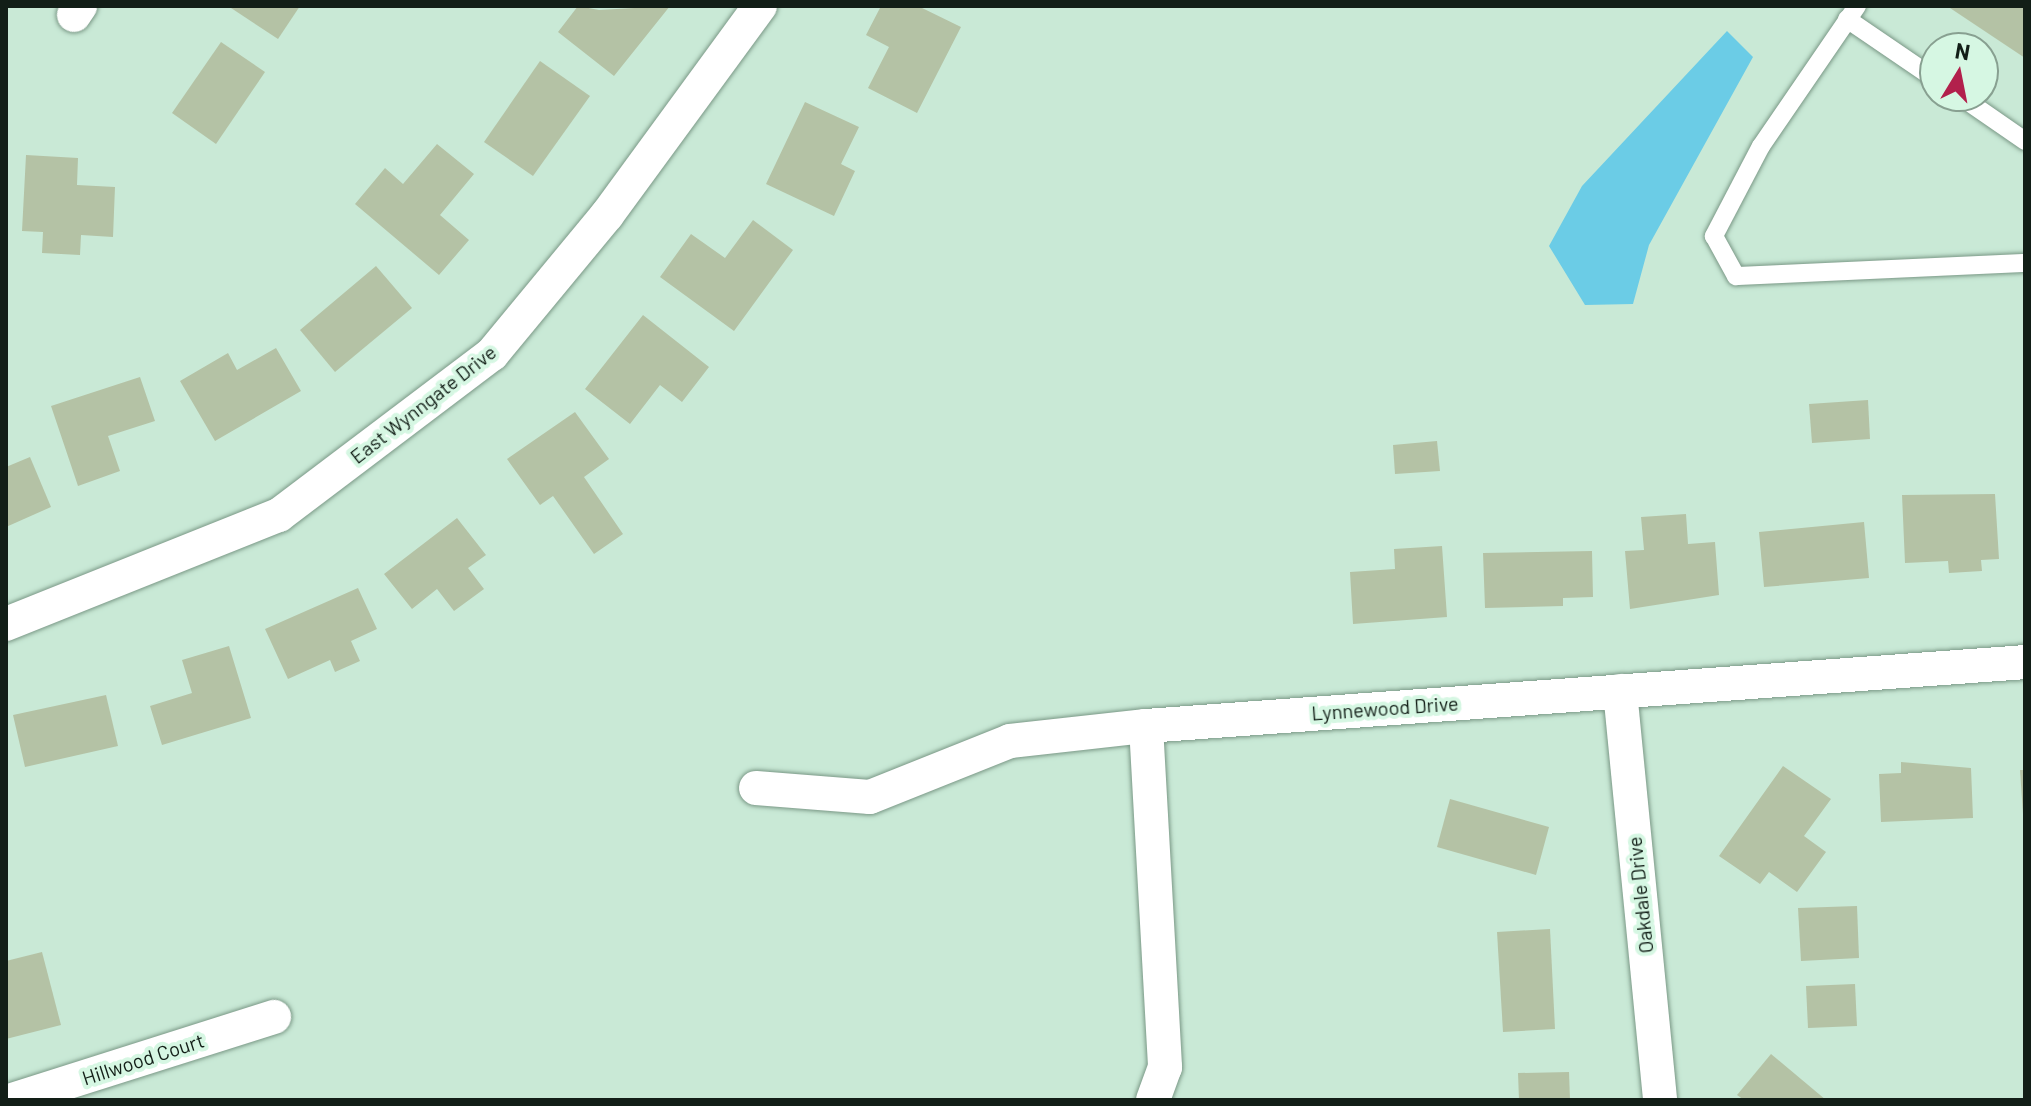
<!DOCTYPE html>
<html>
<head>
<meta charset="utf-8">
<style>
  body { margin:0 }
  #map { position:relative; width:2031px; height:1106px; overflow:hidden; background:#c9e9d6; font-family:Barlow,sans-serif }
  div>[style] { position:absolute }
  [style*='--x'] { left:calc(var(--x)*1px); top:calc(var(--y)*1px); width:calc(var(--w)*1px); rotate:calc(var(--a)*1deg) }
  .water>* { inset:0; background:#6bcce6 }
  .building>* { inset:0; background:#b4c2a5 }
  .roads { filter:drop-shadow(0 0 2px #7a9886) drop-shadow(0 0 2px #7a9886) }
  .lane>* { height:18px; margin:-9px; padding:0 9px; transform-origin:9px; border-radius:9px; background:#fff }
  .street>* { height:34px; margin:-17px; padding:0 17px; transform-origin:17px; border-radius:17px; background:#fff }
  span { translate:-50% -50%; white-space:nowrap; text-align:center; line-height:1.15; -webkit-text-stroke:8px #d6f7e3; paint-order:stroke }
  .street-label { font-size:20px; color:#121e17 }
  .frame { position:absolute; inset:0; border:8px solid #121e17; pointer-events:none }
  .north { position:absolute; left:1919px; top:32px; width:80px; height:80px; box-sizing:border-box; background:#d6f7e3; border:2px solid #88a091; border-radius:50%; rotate:10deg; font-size:22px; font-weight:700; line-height:32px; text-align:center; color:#121e17 }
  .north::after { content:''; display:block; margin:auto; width:28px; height:36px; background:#b2204c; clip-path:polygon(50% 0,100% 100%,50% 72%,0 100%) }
</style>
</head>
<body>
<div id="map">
  <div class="water">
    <div style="clip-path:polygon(1727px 31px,1753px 57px,1649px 245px,1633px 304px,1585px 305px,1549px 246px,1582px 186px)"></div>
  </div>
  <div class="building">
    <div style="clip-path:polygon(228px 6px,300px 6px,278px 39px)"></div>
    <div style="clip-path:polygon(578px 6px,599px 10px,670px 6px,614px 76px,558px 32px)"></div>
    <div style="clip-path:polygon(881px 6px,918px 6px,961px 27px,917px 113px,868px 88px,889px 47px,866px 35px)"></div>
    <div style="clip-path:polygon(1947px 6px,2025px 6px,2025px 58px)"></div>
    <div style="clip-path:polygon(221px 42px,265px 72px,216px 144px,172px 113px)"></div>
    <div style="clip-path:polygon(540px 61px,590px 96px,533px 176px,484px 142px)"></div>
    <div style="clip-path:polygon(805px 102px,859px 127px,841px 164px,855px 171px,834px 216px,766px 184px)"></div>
    <div style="clip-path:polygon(437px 144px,474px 174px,440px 215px,469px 240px,439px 275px,355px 204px,385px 168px,403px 184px)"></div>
    <div style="clip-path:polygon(26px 155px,78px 158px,77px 185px,115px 187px,113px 237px,81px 235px,80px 255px,42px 253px,43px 232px,22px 231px)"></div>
    <div style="clip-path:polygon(753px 220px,793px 250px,734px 331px,660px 277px,691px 234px,725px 258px)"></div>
    <div style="clip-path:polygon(376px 266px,412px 308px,335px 372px,300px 330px)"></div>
    <div style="clip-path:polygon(643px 315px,709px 367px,682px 402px,660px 385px,630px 424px,585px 389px)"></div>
    <div style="clip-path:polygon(276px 348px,301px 391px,215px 441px,180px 381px,228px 353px,237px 370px)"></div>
    <div style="clip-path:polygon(140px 377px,155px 421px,108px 436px,120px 471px,78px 486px,51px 406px)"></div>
    <div style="clip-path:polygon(1868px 400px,1870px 439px,1812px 443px,1809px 404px)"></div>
    <div style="clip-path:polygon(575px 412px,609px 459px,584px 477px,623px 534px,594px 554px,553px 496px,540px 505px,507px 459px)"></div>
    <div style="clip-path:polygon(1437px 441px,1440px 471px,1395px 474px,1393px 445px)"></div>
    <div style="clip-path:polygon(30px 457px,51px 507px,6px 527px,6px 467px)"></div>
    <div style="clip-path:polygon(1995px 494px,1999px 559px,1981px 560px,1982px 571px,1949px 573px,1948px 561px,1905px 563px,1902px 495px)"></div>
    <div style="clip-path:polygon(1686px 514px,1688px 544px,1715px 542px,1719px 595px,1630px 609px,1625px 551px,1644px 550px,1641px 517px)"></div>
    <div style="clip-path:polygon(457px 518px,486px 555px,468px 568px,484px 589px,454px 611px,437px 589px,412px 609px,384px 574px)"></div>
    <div style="clip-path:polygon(1864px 522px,1869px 578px,1764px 587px,1759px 532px)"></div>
    <div style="clip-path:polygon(1442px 546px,1447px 617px,1353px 624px,1350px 572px,1395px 569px,1394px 549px)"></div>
    <div style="clip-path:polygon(1592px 551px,1593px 597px,1563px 598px,1563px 606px,1485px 608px,1483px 553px)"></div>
    <div style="clip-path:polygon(358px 588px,377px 629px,351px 641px,360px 661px,335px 672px,330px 660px,288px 679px,265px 629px)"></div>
    <div style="clip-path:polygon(229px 646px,251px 718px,162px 745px,150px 706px,192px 693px,182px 660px)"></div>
    <div style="clip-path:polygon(106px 695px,118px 746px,25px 767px,13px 715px)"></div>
    <div style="clip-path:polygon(1901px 762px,1971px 768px,1973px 818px,1881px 822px,1879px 774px,1901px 773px)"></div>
    <div style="clip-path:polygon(1783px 766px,1831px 799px,1804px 836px,1826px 852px,1797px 892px,1769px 872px,1760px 884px,1719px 856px)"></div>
    <div style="clip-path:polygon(2020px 770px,2025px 770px,2025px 814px,2023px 814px)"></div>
    <div style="clip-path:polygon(1450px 799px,1549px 827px,1536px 875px,1437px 847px)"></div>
    <div style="clip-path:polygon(1857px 906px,1859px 958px,1801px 961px,1798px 908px)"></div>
    <div style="clip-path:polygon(1550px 929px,1555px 1029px,1503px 1032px,1497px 932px)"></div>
    <div style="clip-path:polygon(42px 952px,61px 1025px,6px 1039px,6px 961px)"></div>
    <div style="clip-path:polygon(1855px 984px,1857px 1026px,1808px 1028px,1806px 986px)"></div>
    <div style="clip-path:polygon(1771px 1054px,1826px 1100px,1744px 1100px,1737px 1095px)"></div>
    <div style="clip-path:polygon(1569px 1072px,1570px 1100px,1519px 1100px,1518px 1073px)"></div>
  </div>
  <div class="roads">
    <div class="lane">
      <div style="--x:1857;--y:6;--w:170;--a:124.4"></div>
      <div style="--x:1761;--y:146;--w:102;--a:117.6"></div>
      <div style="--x:1714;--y:236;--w:46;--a:61.2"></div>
      <div style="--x:1736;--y:276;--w:289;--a:-2.6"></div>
      <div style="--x:1847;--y:19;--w:107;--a:34.3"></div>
      <div style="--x:1960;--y:96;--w:79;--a:34.7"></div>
    </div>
    <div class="street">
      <div style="--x:74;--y:15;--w:11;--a:-56"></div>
      <div style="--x:6;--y:624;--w:294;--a:-21.8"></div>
      <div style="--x:279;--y:515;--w:267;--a:-37.1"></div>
      <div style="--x:492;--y:354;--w:180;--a:-50.4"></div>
      <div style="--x:607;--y:215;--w:259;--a:-53.8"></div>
      <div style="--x:1620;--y:691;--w:411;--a:84.4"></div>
      <div style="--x:1146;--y:726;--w:342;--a:86.8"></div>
      <div style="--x:1165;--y:1067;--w:35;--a:110"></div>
      <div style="--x:756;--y:788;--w:114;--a:4.5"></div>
      <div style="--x:870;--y:797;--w:151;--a:-21.8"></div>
      <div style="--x:1010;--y:741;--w:137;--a:-6.3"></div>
      <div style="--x:1146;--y:726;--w:881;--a:-4.16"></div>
      <div style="--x:12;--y:1100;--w:275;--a:-17.6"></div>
    </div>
  </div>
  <div class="street-label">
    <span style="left:423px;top:404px;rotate:-38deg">East Wynngate Drive</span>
    <span style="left:1385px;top:708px;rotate:-4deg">Lynnewood Drive</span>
    <span style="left:1640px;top:895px;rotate:-96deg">Oakdale Drive</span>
    <span style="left:143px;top:1059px;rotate:-18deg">Hillwood Court</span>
  </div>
  <div class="frame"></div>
  <div class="north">N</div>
</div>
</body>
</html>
